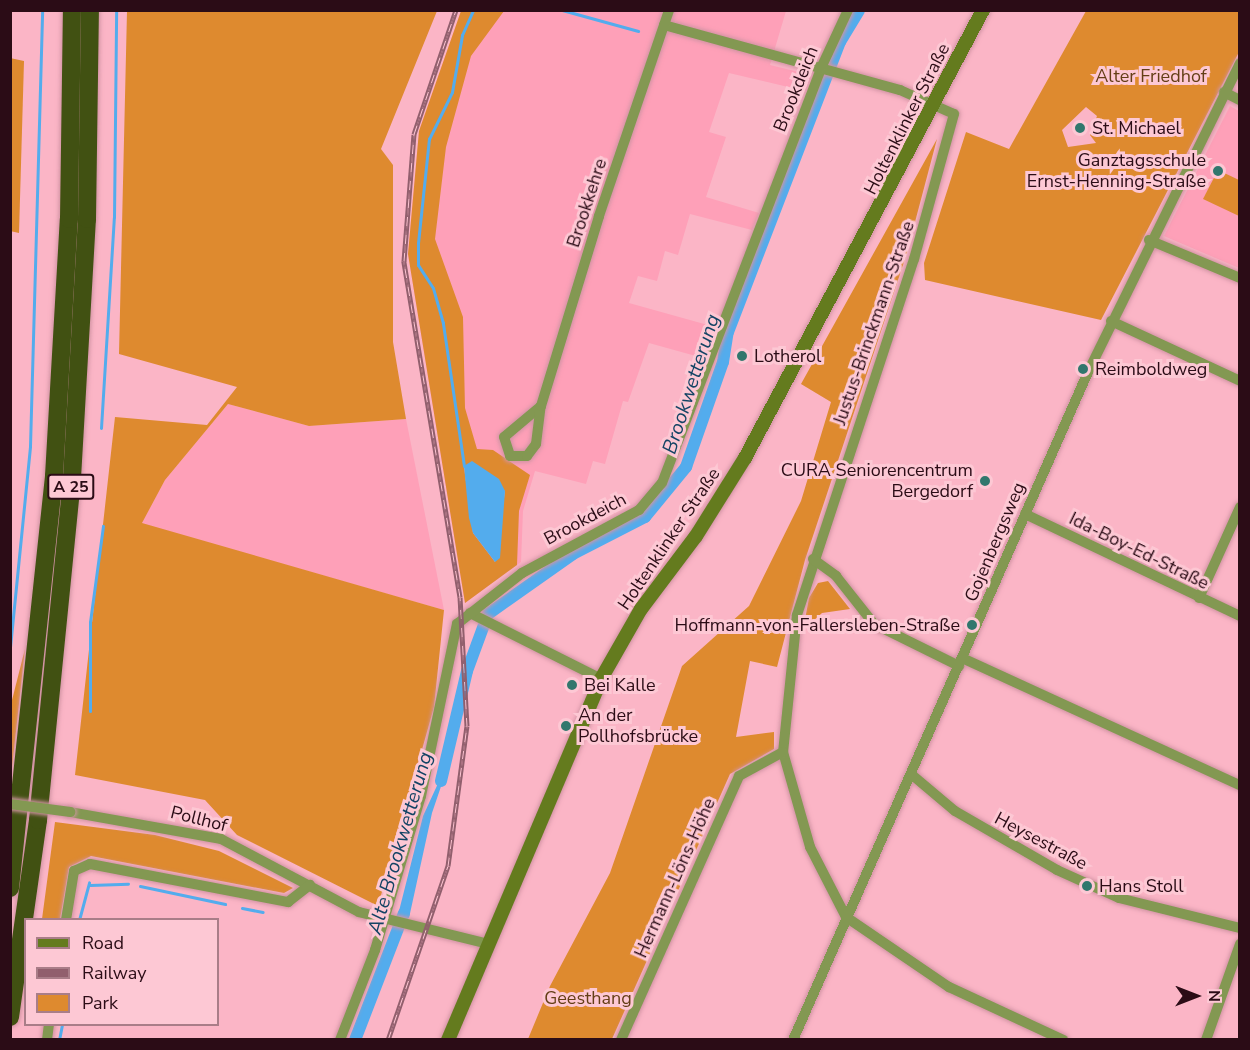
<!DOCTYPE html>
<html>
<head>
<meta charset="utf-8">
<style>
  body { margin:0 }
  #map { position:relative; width:1250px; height:1050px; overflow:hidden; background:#fbb5c6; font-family:"Nunito Sans",sans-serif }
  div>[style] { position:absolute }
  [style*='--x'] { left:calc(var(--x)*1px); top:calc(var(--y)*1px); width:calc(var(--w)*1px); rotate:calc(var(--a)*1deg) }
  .built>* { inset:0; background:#fea0b8 }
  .green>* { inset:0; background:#de8a2f }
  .water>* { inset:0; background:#53aced }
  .stream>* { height:3px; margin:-1.5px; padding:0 1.5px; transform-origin:1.5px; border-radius:1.5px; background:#53aced }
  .canal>* { height:12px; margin:-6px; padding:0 6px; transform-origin:6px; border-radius:6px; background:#53aced }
  .roads { filter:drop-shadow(0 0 2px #d193a3) drop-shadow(0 0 2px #d193a3) }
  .minor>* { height:10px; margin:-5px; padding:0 5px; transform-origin:5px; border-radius:5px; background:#839852 }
  .secondary>* { height:14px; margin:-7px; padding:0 7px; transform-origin:7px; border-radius:7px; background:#647b1e }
  .motorway>* { height:18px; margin:-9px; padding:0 9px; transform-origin:9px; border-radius:9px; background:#415112 }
  .rail>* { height:5px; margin-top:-2.5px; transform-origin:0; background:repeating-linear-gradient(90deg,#fdc8d4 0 9px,#915f6d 0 18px); box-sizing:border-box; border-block:2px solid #915f6d }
  .bridges { filter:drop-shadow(0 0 2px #d193a3) drop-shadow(0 0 2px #d193a3) }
  .minor-bridge>* { height:10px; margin:-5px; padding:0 5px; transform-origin:5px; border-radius:5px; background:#839852 }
  .dots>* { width:16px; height:16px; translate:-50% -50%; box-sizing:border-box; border:3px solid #fdc8d4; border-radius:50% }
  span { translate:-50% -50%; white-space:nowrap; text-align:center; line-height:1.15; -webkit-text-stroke:6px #fdc8d4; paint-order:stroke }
  .shield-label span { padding:2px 4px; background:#fdc8d4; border:2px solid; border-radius:4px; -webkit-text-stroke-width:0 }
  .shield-label { font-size:16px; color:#2b0c16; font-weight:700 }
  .park-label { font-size:18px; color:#643e16 }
  .street-label { font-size:18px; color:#2b0c16 }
  .poi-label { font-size:18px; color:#2b0c16 }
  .left { translate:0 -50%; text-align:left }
  .right { translate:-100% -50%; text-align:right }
  .water-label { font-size:20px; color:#144465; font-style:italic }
  .frame { position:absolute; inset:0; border:12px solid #2b0c16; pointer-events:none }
  .legend { position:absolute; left:24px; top:918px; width:195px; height:108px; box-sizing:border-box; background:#fdc8d4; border:2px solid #a97d88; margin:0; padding:8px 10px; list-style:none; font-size:18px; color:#2b0c16 }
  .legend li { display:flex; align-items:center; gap:12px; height:30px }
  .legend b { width:30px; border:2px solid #a97d88 }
  .north { position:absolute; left:1166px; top:966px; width:60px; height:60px; -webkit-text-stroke:4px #fdc8d4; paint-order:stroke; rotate:90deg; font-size:16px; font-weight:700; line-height:24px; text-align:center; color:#2b0c16 }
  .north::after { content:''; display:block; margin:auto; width:21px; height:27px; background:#2b0c16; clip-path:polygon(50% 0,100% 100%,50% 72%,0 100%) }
</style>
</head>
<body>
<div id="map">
  <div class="built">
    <div style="clip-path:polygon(461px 11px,786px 11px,770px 65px,811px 75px,805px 91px,729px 73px,709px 132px,726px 137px,706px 197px,759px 213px,752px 230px,690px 214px,678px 255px,665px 251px,657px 281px,638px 276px,629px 303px,715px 327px,703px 358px,649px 343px,628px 402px,623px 401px,605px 464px,593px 461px,586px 484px,535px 471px,523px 511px,521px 562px,465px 603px,408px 254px,419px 131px)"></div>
    <div style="clip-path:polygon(1230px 106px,1239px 111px,1239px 268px,1164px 236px)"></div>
    <div style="clip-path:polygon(228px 404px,309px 426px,406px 419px,444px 610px,141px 524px,165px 480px)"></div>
  </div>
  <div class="green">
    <div style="clip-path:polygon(127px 11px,437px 11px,381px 149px,393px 165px,393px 342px,406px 419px,309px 426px,228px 404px,165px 480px,142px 523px,444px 610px,434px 707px,378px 906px,237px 835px,205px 800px,75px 775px,115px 417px,207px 425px,237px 387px,119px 354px)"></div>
    <div style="clip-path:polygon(evenodd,461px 11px,504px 11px,471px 56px,446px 147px,435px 239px,463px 317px,465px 408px,477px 449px,493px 450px,530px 475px,519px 511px,517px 565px,465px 603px,408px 254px,419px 131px,461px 11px,464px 467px,505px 491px,495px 562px,473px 533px,464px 467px)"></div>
    <div style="clip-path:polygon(evenodd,1086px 11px,1239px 11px,1239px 52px,1101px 320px,925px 280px,924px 263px,966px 132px,1009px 149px,1086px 11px,1086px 107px,1097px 116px,1090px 135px,1096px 143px,1068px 147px,1062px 130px,1086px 107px)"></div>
    <div style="clip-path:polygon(10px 58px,24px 61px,19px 233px,10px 231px)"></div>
    <div style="clip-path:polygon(937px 139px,906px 256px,805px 560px,777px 667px,750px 661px,736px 737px,774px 732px,774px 749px,730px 774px,612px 1039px,528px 1039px,550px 986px,610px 873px,682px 666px,749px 606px,801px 501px,831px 402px,801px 384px)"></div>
    <div style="clip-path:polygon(1218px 170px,1239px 180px,1239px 216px,1203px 199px)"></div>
    <div style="clip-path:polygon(828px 581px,850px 609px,822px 613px,803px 630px,809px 598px,818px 583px)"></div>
    <div style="clip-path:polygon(25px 649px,11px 777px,11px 704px)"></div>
    <div style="clip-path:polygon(55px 822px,155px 835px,219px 851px,293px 888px,284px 893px,91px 856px,69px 867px,60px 919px,42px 919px)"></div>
  </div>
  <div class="water">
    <div style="clip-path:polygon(472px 461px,499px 479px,505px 491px,500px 558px,495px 562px,473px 533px,469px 518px,464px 466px)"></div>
    <div style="clip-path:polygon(453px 751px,432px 813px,409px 918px,398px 915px,423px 816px)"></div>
  </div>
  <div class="stream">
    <div style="--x:562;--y:10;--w:79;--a:15.4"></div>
    <div style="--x:101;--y:428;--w:211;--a:-86.5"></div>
    <div style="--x:114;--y:217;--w:207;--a:-89.4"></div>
    <div style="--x:464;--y:466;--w:145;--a:-98.4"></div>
    <div style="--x:443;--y:323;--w:36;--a:-106"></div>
    <div style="--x:433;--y:288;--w:27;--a:-123"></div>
    <div style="--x:418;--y:265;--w:22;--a:-90"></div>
    <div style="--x:418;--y:243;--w:105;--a:-84"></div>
    <div style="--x:429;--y:139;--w:52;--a:-63.9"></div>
    <div style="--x:452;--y:92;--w:58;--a:-80"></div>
    <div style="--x:462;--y:35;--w:27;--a:-66"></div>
    <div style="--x:10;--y:647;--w:202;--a:-84.3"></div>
    <div style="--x:30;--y:446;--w:436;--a:-88.4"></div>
    <div style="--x:90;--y:711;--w:89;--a:-90"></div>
    <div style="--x:90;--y:622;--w:97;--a:-82.3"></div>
    <div style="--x:90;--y:885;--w:38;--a:-2"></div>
    <div style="--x:140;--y:886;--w:87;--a:12"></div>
    <div style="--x:242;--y:908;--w:21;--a:11"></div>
    <div style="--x:79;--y:920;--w:39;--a:-75"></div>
    <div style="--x:59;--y:1040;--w:16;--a:-79"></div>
  </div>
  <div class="canal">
    <div style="--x:441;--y:781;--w:113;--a:-76.7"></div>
    <div style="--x:467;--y:671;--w:61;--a:-69.8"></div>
    <div style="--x:488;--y:614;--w:104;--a:-35.2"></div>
    <div style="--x:573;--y:554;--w:81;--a:-27.2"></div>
    <div style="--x:645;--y:517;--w:65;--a:-50.6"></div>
    <div style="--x:686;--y:467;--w:111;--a:-70.6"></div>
    <div style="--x:723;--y:362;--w:30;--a:-81"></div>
    <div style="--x:728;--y:332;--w:311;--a:-68.9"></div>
    <div style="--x:840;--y:42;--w:37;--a:-59"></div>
    <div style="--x:355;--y:1040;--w:136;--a:-68.9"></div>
  </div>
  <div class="roads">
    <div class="minor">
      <div style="--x:664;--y:25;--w:245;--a:15.4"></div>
      <div style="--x:900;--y:90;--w:59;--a:24"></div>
      <div style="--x:954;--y:114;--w:150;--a:105.4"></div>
      <div style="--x:914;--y:259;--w:375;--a:108.2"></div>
      <div style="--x:797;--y:615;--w:138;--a:95.8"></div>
      <div style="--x:783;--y:752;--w:99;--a:74.1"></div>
      <div style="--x:810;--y:847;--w:79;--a:62.8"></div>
      <div style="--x:846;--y:917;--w:125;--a:34.2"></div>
      <div style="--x:949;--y:987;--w:126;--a:24.9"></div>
      <div style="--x:1224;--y:92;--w:18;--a:27"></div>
      <div style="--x:1149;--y:240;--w:99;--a:22.7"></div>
      <div style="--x:1111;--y:321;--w:142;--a:24.9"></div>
      <div style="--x:541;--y:406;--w:48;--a:140"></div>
      <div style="--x:504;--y:437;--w:20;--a:72"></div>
      <div style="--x:510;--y:456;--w:17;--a:0"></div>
      <div style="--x:527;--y:456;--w:15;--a:-53"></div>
      <div style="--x:536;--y:444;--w:38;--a:-83"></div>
      <div style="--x:541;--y:406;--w:199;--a:-73"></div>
      <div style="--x:599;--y:216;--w:218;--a:-71.2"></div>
      <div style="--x:1025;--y:514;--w:238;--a:25.4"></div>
      <div style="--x:813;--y:559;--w:29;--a:36"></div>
      <div style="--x:836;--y:576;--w:61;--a:51.6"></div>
      <div style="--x:874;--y:624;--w:95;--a:26.3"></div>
      <div style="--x:1199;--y:598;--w:100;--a:-65.7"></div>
      <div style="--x:470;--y:613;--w:147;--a:26.7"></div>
      <div style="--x:962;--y:658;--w:306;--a:24.6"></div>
      <div style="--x:911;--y:774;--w:57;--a:40.1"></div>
      <div style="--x:955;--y:811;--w:118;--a:30"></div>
      <div style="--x:1057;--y:870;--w:68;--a:24.3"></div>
      <div style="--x:1119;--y:898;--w:125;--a:13.9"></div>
      <div style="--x:70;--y:812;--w:153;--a:10.1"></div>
      <div style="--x:221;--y:839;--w:156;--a:27.9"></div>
      <div style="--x:359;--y:912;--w:129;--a:13.9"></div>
      <div style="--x:66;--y:920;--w:50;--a:-80.7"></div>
      <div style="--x:74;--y:871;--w:17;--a:-24"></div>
      <div style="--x:90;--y:864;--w:202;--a:10.9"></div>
      <div style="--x:288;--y:902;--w:28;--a:-38"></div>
      <div style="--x:47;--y:1040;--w:16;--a:-83"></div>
      <div style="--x:340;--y:1040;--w:97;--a:-68.7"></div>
      <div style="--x:375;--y:950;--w:161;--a:-73.4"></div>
      <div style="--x:421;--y:796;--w:176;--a:-78.2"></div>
      <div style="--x:457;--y:624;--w:83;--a:-38.1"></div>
      <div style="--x:522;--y:573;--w:133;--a:-28.3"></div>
      <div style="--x:639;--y:510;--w:35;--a:-50"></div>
      <div style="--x:662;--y:483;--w:444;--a:-69"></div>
      <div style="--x:821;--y:68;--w:64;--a:-65"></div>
      <div style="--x:621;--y:1040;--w:289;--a:-65.9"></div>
      <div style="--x:739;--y:776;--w:50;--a:-28.6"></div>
      <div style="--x:793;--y:1040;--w:730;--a:-66.17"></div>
      <div style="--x:1088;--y:372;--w:344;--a:-63.8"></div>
      <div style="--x:1206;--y:1040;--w:102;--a:-70.5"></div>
    </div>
    <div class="secondary">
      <div style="--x:448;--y:1040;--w:392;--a:-67"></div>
      <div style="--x:601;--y:679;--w:81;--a:-60.3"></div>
      <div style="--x:641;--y:609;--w:91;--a:-53"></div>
      <div style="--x:696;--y:536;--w:92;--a:-57.9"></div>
      <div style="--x:745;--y:458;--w:507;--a:-62.02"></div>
    </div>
    <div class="motorway">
      <div style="--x:10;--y:888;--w:414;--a:-83.9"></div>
      <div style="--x:54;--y:476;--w:257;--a:-86.7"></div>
      <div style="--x:69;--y:219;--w:209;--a:-89.2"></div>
      <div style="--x:10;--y:1017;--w:199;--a:-81.9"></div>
      <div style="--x:38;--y:820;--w:344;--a:-84.3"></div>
      <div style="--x:72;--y:478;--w:259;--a:-86.7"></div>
      <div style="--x:87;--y:219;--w:209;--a:-89.2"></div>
    </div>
  </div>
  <div class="rail">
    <div style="--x:388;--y:1040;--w:184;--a:-71"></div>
    <div style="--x:448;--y:866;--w:141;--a:-82.3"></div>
    <div style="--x:467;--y:726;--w:129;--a:-93.1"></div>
    <div style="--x:460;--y:597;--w:341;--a:-99.5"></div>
    <div style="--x:404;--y:261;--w:127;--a:-85.5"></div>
    <div style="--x:414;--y:134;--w:131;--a:-71.3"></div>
  </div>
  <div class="bridges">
    <div class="minor-bridge">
      <div style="--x:10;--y:804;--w:61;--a:7.6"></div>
    </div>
  </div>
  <div class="dots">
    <div style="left:1080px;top:128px;background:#31776d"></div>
    <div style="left:1218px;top:171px;background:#31776d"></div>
    <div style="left:742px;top:356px;background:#31776d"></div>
    <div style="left:1083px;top:369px;background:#31776d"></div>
    <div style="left:985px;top:481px;background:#31776d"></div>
    <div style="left:972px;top:625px;background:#31776d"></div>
    <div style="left:572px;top:685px;background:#31776d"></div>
    <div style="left:566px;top:726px;background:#31776d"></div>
    <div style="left:1087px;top:886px;background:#31776d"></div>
  </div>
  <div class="shield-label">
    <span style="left:71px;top:487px">A 25</span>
  </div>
  <div class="park-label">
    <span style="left:1151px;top:76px">Alter Friedhof</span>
    <span style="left:588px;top:998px">Geesthang</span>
  </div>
  <div class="street-label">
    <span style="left:796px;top:89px;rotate:-68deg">Brookdeich</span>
    <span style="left:907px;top:119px;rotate:-63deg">Holtenklinker Straße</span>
    <span style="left:587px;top:203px;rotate:-72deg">Brookkehre</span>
    <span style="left:874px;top:323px;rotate:-71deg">Justus-Brinckmann-Straße</span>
    <span style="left:585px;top:519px;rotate:-28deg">Brookdeich</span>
    <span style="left:669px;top:539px;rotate:-56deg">Holtenklinker Straße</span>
    <span style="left:995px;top:542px;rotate:-67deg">Gojenbergsweg</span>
    <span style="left:1139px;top:551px;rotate:26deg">Ida-Boy-Ed-Straße</span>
    <span style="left:199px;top:819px;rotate:14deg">Pollhof</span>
    <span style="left:1041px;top:841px;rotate:28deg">Heysestraße</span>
    <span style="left:675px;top:878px;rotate:-66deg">Hermann-Löns-Höhe</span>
  </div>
  <div class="poi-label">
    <span class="left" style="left:1092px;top:128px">St. Michael</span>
    <span class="right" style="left:1206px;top:171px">Ganztagsschule<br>Ernst-Henning-Straße</span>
    <span class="left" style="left:754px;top:356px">Lotherol</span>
    <span class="left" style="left:1095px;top:369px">Reimboldweg</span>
    <span class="right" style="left:973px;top:481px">CURA Seniorencentrum<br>Bergedorf</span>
    <span class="right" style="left:960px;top:625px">Hoffmann-von-Fallersleben-Straße</span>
    <span class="left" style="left:584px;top:685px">Bei Kalle</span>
    <span class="left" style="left:578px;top:726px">An der<br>Pollhofsbrücke</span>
    <span class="left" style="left:1099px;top:886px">Hans Stoll</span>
  </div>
  <div class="water-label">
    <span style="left:691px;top:384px;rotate:-72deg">Brookwetterung</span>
    <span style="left:400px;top:843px;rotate:-74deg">Alte Brookwetterung</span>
  </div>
  <div class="frame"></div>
  <ul class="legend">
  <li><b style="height:8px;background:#647b1e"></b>Road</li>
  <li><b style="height:8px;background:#915f6d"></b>Railway</li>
  <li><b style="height:16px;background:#de8a2f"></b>Park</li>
  </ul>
  <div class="north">N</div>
</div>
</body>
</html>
